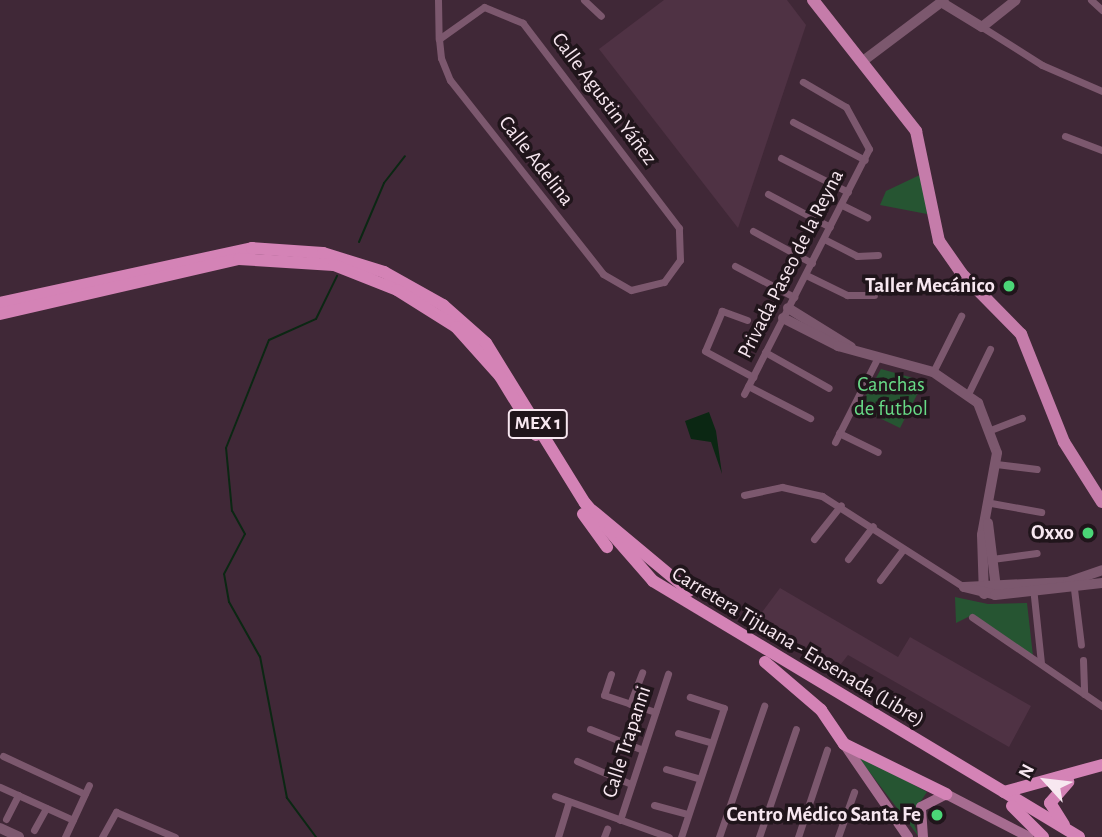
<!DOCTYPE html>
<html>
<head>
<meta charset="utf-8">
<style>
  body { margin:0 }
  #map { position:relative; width:1102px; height:837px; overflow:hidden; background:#402837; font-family:"Alegreya Sans",sans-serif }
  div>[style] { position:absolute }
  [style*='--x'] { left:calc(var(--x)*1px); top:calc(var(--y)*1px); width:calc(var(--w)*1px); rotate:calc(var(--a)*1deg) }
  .built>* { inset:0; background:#4f3244 }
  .green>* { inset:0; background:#265532 }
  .water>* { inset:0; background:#0b2713 }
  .stream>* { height:2px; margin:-1px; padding:0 1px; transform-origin:1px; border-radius:1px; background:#0b2713 }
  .minor>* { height:7px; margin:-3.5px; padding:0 3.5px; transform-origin:3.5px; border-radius:3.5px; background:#7c586e }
  .tertiary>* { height:10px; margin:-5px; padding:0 5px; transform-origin:5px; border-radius:5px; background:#7c586e }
  .secondary>* { height:10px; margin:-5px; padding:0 5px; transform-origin:5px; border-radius:5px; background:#a66c90 }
  .primary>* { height:12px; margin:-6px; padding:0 6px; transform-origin:6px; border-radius:6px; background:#c57caa }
  .trunk>* { height:12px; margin:-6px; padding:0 6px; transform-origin:6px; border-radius:6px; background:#d483b6 }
  .dots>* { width:19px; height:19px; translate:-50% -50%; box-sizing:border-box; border:4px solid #20151b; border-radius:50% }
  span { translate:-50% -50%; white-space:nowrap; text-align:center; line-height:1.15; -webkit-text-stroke:7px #20151b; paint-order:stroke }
  .shield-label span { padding:2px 5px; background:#20151b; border:2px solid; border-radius:5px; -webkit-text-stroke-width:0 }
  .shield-label { font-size:19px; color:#f7e7f0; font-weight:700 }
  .street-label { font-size:21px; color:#f7e7f0 }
  .poi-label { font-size:21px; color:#f7e7f0; font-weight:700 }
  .right { translate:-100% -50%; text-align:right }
  .park-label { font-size:21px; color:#68db87 }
  .north { position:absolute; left:1011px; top:746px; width:70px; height:70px; -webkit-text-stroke:5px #20151b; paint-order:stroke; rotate:297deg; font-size:19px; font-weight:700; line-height:28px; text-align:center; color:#f7e7f0 }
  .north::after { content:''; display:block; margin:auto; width:24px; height:32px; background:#f7e7f0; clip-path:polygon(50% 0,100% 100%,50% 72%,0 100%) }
</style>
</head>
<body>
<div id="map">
  <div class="built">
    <div style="clip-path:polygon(664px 0,787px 0,806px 25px,738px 228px,599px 49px)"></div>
    <div style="clip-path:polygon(780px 588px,898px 657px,910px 637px,1031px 706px,1009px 747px,848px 655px,837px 669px,773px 634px,774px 628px,757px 619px)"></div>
  </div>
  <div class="green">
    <div style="clip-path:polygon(924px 173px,927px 214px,880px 205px,886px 191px)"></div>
    <div style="clip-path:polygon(881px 369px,924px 381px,900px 428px,859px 408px)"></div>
    <div style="clip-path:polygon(955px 597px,988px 604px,1027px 603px,1033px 656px,970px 616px,956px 623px)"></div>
    <div style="clip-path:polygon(855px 753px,927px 792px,911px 816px,919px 837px)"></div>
  </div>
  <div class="water">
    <div style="clip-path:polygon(709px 412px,716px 431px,722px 474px,711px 442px,691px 439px,685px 421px)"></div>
  </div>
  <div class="stream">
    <div style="--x:359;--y:242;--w:64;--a:-67"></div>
    <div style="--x:384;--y:183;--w:34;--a:-52"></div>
    <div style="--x:316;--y:837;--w:49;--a:-126.6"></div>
    <div style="--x:287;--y:798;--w:144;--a:-100.8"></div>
    <div style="--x:260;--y:657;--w:63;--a:-119.4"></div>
    <div style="--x:229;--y:602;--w:28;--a:-100"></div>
    <div style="--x:224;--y:574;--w:45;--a:-62.3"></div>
    <div style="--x:245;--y:534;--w:26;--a:-119"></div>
    <div style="--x:232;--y:511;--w:63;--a:-95.4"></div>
    <div style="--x:226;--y:448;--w:116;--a:-68.3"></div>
    <div style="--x:269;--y:340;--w:51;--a:-24.1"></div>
    <div style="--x:316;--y:319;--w:48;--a:-64"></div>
  </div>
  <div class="minor">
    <div style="--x:438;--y:0;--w:39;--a:89"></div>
    <div style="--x:439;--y:39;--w:19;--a:84"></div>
    <div style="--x:441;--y:58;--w:24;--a:68"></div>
    <div style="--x:450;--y:80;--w:247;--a:51.7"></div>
    <div style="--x:603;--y:274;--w:32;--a:30"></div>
    <div style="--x:631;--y:290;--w:34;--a:-14"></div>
    <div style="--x:664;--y:282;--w:27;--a:-54"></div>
    <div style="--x:680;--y:260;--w:32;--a:-92"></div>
    <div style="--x:679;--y:228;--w:258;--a:-127.3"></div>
    <div style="--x:523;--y:23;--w:42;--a:-157.7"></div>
    <div style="--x:484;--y:7;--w:55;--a:144.6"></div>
    <div style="--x:584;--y:0;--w:23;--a:43"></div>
    <div style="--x:1091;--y:0;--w:15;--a:42"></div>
    <div style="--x:982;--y:27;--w:71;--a:32.3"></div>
    <div style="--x:1042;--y:65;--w:65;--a:23.4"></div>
    <div style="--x:793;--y:122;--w:81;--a:27.8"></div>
    <div style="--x:1065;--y:136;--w:40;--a:21"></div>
    <div style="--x:781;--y:158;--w:75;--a:26.9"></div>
    <div style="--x:768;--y:194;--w:70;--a:28"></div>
    <div style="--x:842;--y:205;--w:28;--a:26"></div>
    <div style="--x:753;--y:231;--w:67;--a:28.5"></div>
    <div style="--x:824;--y:239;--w:37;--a:27"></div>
    <div style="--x:857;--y:256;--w:21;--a:-3"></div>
    <div style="--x:735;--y:266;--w:67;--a:27.7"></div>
    <div style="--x:806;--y:275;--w:46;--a:26"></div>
    <div style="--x:847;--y:295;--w:27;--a:0"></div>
    <div style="--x:747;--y:320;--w:27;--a:-160"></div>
    <div style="--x:722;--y:311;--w:43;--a:113"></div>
    <div style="--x:705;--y:351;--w:55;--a:28.4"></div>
    <div style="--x:765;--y:352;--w:73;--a:29.4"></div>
    <div style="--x:933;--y:372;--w:63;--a:-63.4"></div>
    <div style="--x:748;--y:386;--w:70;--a:27.3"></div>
    <div style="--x:969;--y:392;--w:48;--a:-64"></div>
    <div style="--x:744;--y:394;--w:275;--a:-63"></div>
    <div style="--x:869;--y:149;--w:48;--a:-118.7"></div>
    <div style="--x:846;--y:107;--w:50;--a:-149.8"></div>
    <div style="--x:993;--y:429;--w:31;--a:-21"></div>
    <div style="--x:839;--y:433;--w:43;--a:26"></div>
    <div style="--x:835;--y:442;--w:95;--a:-63.2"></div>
    <div style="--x:996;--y:464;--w:41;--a:7"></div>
    <div style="--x:744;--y:495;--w:39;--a:-12"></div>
    <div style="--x:782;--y:487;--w:41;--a:12.7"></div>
    <div style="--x:822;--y:496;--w:169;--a:32.7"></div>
    <div style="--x:991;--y:503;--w:51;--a:10.2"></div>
    <div style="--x:814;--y:539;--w:43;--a:-51.5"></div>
    <div style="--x:848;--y:559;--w:41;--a:-52.9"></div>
    <div style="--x:992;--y:559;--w:45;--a:-7.6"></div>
    <div style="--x:880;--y:580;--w:38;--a:-53"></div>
    <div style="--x:1033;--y:587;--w:76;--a:84"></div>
    <div style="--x:1074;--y:589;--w:56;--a:82.9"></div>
    <div style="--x:972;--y:617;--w:158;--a:34.4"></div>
    <div style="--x:1083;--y:660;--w:34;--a:88"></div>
    <div style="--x:611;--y:674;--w:22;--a:108"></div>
    <div style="--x:604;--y:695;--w:54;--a:18.4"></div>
    <div style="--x:630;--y:704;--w:34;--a:-69"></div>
    <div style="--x:590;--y:729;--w:57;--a:21.6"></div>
    <div style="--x:678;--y:733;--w:35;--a:16"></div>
    <div style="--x:3;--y:756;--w:90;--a:24.9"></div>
    <div style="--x:577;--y:761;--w:59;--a:23.1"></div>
    <div style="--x:666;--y:769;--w:35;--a:16"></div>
    <div style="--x:0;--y:787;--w:80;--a:24.3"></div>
    <div style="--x:555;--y:796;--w:121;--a:19.8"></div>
    <div style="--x:654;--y:805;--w:35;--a:15"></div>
    <div style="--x:6;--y:819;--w:27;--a:-63"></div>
    <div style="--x:620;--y:820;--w:154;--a:-71.8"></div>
    <div style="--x:34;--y:830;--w:25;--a:-61"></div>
    <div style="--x:65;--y:837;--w:57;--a:-65.2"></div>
    <div style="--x:102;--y:837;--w:29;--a:-61"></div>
    <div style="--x:116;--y:812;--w:64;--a:23"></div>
    <div style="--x:558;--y:837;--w:37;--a:-73"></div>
    <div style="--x:604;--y:837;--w:9;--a:-69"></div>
    <div style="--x:681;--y:837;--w:136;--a:-71.6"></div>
    <div style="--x:724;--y:708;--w:36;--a:-162"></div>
    <div style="--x:719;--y:837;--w:139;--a:-71"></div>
    <div style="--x:759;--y:837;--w:114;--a:-71.1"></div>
    <div style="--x:798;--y:837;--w:92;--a:-71.6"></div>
    <div style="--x:838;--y:837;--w:48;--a:-70.4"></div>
  </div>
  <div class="tertiary">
    <div style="--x:941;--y:2;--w:48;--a:31.4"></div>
    <div style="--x:982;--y:27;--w:43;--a:-38.5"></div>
    <div style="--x:863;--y:61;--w:101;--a:-37"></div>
    <div style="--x:788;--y:308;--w:74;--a:31.8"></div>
    <div style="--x:783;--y:318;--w:62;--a:27"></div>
    <div style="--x:838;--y:346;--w:98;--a:15.3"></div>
    <div style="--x:933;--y:372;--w:55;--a:34.6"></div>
    <div style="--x:978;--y:403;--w:53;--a:69.2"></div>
    <div style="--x:997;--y:453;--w:83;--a:100.4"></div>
    <div style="--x:982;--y:535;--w:59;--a:88.1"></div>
    <div style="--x:988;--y:523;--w:65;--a:83"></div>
    <div style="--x:964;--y:587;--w:104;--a:-2.8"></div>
    <div style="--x:1068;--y:582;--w:36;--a:-19"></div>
    <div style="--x:964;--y:587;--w:32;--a:14"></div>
    <div style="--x:995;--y:595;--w:108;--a:-6.4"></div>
    <div style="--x:0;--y:828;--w:21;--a:25"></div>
  </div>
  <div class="secondary">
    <div style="--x:844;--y:744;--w:113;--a:55.5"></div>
    <div style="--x:923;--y:837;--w:30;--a:-94"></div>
    <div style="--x:921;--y:807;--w:28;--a:-27"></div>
    <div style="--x:946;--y:794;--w:93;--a:27.4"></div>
  </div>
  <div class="primary">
    <div style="--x:813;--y:0;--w:167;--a:51.8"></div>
    <div style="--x:916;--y:131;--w:112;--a:78.2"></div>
    <div style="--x:939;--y:241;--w:39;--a:55"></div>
    <div style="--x:961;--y:273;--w:86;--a:45.5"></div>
    <div style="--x:1021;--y:334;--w:116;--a:68.3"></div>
    <div style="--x:1064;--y:442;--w:71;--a:57.7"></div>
  </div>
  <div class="trunk">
    <div style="--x:0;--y:303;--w:258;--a:-12.3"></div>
    <div style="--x:252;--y:248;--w:71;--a:4"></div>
    <div style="--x:323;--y:253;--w:64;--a:17.3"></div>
    <div style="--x:384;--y:272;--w:68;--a:29.2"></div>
    <div style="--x:443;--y:305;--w:57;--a:41.5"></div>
    <div style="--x:486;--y:343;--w:188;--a:58.3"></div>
    <div style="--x:585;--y:503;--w:103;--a:48.9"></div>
    <div style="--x:653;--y:581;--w:497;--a:31"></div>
    <div style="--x:0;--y:314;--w:245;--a:-13"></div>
    <div style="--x:239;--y:259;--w:95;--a:3.6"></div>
    <div style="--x:334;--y:265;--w:68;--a:21.6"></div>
    <div style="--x:397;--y:290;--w:70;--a:32.1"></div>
    <div style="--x:456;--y:327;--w:66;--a:48.1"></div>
    <div style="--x:500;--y:376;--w:69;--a:58.6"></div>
    <div style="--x:593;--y:511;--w:125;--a:39.8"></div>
    <div style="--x:583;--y:514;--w:41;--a:54"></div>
    <div style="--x:765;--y:662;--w:74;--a:40.6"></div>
    <div style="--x:821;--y:710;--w:41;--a:55.9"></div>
    <div style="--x:844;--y:744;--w:114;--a:26.1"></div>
    <div style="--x:1004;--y:792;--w:102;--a:-15.4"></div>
    <div style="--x:1012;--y:806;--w:44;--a:45"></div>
    <div style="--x:1064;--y:825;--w:26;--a:-122"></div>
    <div style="--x:1050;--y:803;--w:28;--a:-49"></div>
  </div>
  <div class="dots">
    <div style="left:1009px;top:286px;background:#4bd677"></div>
    <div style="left:1088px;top:533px;background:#4bd677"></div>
    <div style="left:937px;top:815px;background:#4bd677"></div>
  </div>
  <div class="shield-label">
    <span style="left:538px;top:424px">MEX 1</span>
  </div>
  <div class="street-label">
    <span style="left:604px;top:99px;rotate:53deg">Calle Agustin Yáñez</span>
    <span style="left:536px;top:161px;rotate:52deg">Calle Adelina</span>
    <span style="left:791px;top:264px;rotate:-63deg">Privada Paseo de la Reyna</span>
    <span style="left:798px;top:647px;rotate:31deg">Carretera Tijuana - Ensenada (Libre)</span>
    <span style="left:627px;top:742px;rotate:-72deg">Calle Trapanni</span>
  </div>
  <div class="poi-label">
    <span class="right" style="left:995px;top:286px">Taller Mecánico</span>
    <span class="right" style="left:1074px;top:533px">Oxxo</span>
    <span class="right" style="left:921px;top:815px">Centro Médico Santa Fe</span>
  </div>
  <div class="park-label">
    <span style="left:891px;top:397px">Canchas<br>de futbol</span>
  </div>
  <div class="north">N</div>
</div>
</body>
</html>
